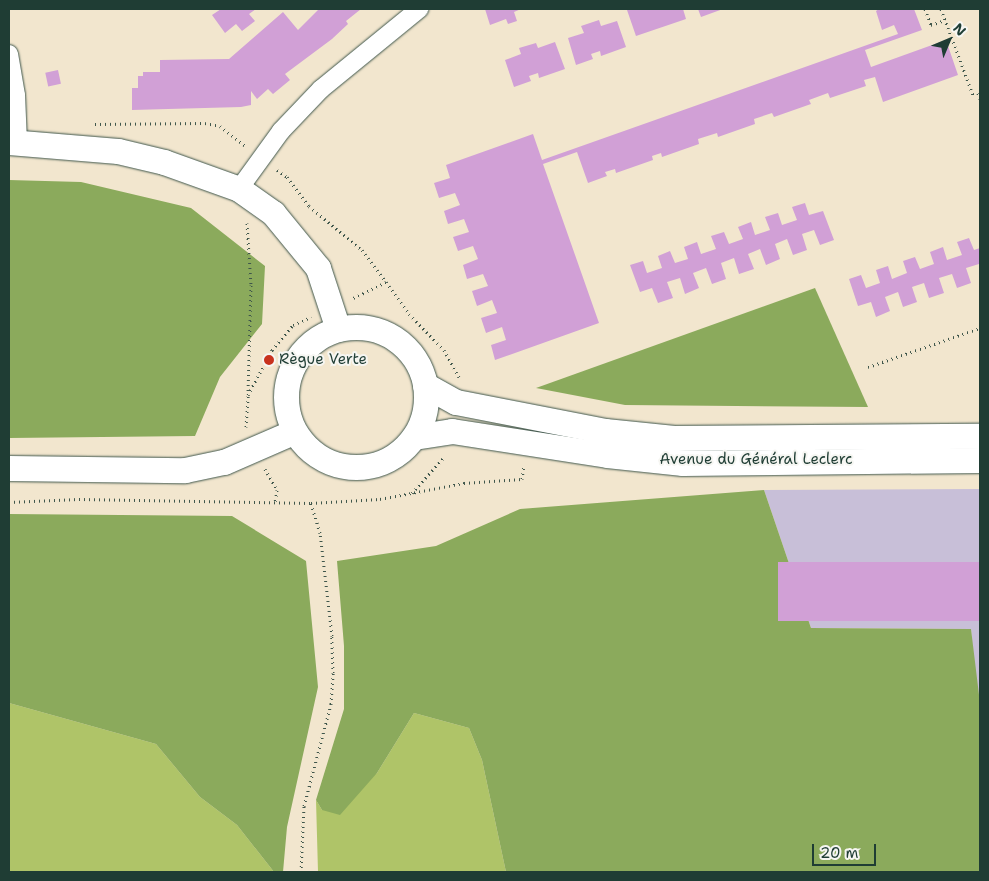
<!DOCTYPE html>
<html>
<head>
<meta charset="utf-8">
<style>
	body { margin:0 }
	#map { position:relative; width:989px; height:881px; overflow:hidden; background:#f2e6ce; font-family:"Shantell Sans",sans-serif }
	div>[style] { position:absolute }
	.industrial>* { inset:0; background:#c8bfd8 }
	.green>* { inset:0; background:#afc468 }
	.forest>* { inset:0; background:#8baa5c }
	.building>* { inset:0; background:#d1a0d6; transform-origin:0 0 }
	.path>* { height:3px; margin-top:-1.5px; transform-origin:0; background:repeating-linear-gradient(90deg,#3f564b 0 1px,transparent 0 5px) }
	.roads { filter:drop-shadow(0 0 1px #3f564b) drop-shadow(0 0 1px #3f564b) }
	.street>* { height:18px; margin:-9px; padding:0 9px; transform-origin:9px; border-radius:9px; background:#fff }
	.secondary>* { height:25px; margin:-12.5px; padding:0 12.5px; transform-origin:12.5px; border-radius:12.5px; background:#fff }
	.secondary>.ring { margin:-12.5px; padding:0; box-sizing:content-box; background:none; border:25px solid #fff; border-radius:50% }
	.dots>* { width:14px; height:14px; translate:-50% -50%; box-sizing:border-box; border:2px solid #f6f6f2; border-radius:50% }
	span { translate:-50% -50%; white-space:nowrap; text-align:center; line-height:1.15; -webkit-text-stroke:4px #f6f6f2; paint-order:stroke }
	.poi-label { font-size:15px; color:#1f3d34 }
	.left { translate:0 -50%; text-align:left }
	.street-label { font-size:15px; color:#1f3d34 }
	.frame { position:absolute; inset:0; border:10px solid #1f3d34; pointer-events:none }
	.north { position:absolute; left:924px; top:15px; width:50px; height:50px; -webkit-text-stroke:4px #f6f6f2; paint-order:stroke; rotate:45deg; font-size:14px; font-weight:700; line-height:20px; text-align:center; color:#1f3d34 }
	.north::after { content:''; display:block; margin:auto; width:18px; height:22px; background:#1f3d34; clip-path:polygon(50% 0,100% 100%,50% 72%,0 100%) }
	.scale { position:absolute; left:812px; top:844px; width:64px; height:22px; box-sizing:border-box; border:2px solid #1f3d34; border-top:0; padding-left:6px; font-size:15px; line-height:18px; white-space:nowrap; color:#1f3d34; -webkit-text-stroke:4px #f6f6f2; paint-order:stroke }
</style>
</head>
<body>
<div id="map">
	<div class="industrial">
		<i style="clip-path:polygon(980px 489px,980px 759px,971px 629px,811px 628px,764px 490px)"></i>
	</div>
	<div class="green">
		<i style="clip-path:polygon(9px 703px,156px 744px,200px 797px,237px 825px,274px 872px,9px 872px)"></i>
		<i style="clip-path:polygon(414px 713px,469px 728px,482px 760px,506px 872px,318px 872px,316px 800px,322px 810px,377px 773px)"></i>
	</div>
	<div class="forest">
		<i style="clip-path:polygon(9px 180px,81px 182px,191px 208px,265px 266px,262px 324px,220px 377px,195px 436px,9px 438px)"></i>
		<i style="clip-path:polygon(815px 288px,868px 407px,625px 405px,536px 388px)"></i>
		<i style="clip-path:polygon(764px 490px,811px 628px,971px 629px,980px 703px,980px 872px,506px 872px,482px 760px,469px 728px,414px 713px,377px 773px,340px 815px,322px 810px,316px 800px,344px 709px,344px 646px,337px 561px,436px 546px,520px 509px)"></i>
		<i style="clip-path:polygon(9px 514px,232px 516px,306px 561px,318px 687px,287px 827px,283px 872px,274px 872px,237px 825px,200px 797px,156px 744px,9px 703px)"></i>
	</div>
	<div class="building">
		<i style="clip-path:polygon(221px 9px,256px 9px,249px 14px,255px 21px,242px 31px,236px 24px,225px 33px,212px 15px)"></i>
		<i style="clip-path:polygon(319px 9px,361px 9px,346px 21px,348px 24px,332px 39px,285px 74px,290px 80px,273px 94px,268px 89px,257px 99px,251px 91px,251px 105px,241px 107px,132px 110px,132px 88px,138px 88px,138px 76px,143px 76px,143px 72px,160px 72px,160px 60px,229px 59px,283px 12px,298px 30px)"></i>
		<i style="clip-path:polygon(485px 9px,521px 9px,514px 12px,517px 21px,508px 24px,506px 19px,490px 25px)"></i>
		<i style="clip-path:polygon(631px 9px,683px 9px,686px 19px,636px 36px,627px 10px)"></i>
		<i style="clip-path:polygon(698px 9px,723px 9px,701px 17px)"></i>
		<i style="clip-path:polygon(879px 9px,914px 9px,922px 30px,865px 50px,871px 67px,946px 40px,958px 75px,883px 102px,875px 77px,864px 80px,866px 86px,830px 98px,828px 93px,809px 100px,811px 104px,774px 117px,772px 113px,754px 119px,755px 124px,718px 137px,717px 133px,698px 139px,699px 144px,662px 157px,661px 153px,652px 156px,653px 160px,616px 173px,615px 169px,605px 172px,607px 176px,588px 183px,577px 152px,543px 164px,599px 323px,495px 360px,491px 345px,506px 340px,502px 327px,486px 333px,481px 318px,497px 313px,492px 300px,477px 306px,472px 291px,488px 286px,483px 274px,467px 279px,463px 265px,478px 259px,473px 246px,458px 251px,453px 237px,469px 232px,464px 219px,448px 224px,444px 211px,460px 205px,455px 193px,439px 198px,434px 183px,450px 178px,446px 165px,533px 134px,542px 160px,898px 34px,894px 25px,882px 30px,876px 11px)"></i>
		<i style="clip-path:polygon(599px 20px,601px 26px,617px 21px,626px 47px,601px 56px,600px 51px,591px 54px,593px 59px,576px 65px,568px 38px,584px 33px,581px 26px)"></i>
		<i style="clip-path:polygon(555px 42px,565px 69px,539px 78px,538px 73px,529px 76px,531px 81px,514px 87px,505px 60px,521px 54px,519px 48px,536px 43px,538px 48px)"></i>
		<i style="left:58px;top:70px;width:14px;height:13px;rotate:78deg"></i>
		<i style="clip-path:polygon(805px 203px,809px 215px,823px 211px,834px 240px,820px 245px,814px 230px,802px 234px,807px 250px,793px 255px,787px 239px,775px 244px,780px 259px,766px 265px,760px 249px,748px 254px,754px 269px,739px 274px,734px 258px,721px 263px,726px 279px,712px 284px,706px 268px,693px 273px,699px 288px,685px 294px,680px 278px,667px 282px,673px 298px,658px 303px,652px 288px,640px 292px,630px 265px,643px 261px,647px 273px,662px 268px,658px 256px,670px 251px,675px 263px,688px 259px,684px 247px,697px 242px,701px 254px,716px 249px,711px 236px,724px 232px,729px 244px,743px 239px,738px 227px,751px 222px,755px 235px,770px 230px,765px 217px,778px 213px,782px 225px,797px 220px,792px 207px)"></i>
		<i style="clip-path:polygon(969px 238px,974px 250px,980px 248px,980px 267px,979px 264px,966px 268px,971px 283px,957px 288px,952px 274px,939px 278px,944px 293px,929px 298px,924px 283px,912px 287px,917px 302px,903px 307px,898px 292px,885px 297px,890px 311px,876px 317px,871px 302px,858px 306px,849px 279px,861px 275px,866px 288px,880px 283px,876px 270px,888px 266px,892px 279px,907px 273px,903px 261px,915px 257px,920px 269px,934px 264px,930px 252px,943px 247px,947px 260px,962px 255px,957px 242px)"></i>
		<i style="left:980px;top:562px;width:59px;height:202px;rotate:90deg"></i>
	</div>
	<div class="path">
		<i style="left:925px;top:9px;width:17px;rotate:69deg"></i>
		<i style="left:931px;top:25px;width:15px;rotate:-20deg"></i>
		<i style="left:941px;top:9px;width:92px;rotate:69.6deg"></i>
		<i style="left:978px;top:93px;width:6px;rotate:72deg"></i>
		<i style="left:95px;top:124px;width:110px;rotate:-0.5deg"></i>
		<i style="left:205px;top:123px;width:15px;rotate:11deg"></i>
		<i style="left:220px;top:126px;width:33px;rotate:38deg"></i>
		<i style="left:277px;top:170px;width:12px;rotate:35deg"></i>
		<i style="left:287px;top:177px;width:36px;rotate:53deg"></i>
		<i style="left:309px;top:206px;width:69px;rotate:39.7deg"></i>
		<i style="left:362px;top:250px;width:40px;rotate:53deg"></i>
		<i style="left:386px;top:282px;width:39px;rotate:154deg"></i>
		<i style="left:247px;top:223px;width:62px;rotate:86.3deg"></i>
		<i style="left:251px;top:285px;width:109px;rotate:91.6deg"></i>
		<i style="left:386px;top:282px;width:39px;rotate:54deg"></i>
		<i style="left:409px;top:314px;width:50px;rotate:45.8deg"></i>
		<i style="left:444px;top:350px;width:31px;rotate:61deg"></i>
		<i style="left:868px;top:367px;width:119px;rotate:-19.2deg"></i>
		<i style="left:246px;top:427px;width:32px;rotate:-86deg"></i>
		<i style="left:248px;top:395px;width:51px;rotate:-61.9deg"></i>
		<i style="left:272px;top:350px;width:33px;rotate:-50deg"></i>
		<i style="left:293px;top:325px;width:20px;rotate:-24deg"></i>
		<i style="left:265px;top:469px;width:24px;rotate:60deg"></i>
		<i style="left:277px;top:490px;width:13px;rotate:99deg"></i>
		<i style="left:412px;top:493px;width:50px;rotate:-48.3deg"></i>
		<i style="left:9px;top:502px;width:70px;rotate:-2.5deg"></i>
		<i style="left:79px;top:499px;width:232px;rotate:1deg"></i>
		<i style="left:311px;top:503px;width:69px;rotate:-3.3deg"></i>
		<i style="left:380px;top:499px;width:86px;rotate:-10.8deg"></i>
		<i style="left:464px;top:483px;width:58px;rotate:-3.9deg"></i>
		<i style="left:522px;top:479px;width:14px;rotate:-82deg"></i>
		<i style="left:301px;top:872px;width:66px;rotate:-87.4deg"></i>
		<i style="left:304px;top:806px;width:106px;rotate:-75.2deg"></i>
		<i style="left:331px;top:704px;width:31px;rotate:-86deg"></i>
		<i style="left:333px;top:673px;width:37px;rotate:-92deg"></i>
		<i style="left:332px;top:636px;width:104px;rotate:-96.6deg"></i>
		<i style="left:320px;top:533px;width:31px;rotate:-107deg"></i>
	</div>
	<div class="roads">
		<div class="street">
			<i style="left:9px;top:54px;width:42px;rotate:80.3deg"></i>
			<i style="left:16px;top:95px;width:48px;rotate:87.6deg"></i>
			<i style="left:239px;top:189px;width:72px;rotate:-54.1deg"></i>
			<i style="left:281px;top:131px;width:58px;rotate:-46.4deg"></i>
			<i style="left:321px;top:89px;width:127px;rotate:-39.2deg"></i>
		</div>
		<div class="secondary">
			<i style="left:9px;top:142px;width:109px;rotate:4.7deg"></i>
			<i style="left:118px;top:151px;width:47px;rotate:13.4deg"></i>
			<i style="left:164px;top:162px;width:80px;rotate:19.8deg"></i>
			<i style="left:239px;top:189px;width:42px;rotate:35.2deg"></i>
			<i style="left:273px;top:213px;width:71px;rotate:50.7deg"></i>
			<i style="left:318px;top:268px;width:64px;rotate:71.8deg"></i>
			<i class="ring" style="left:286px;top:327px;width:115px;height:115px"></i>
			<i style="left:425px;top:385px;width:35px;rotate:29deg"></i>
			<i style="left:456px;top:402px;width:152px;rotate:11deg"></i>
			<i style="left:605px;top:431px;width:69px;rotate:5.8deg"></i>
			<i style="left:674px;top:438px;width:306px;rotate:-0.4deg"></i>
			<i style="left:414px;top:437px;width:38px;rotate:-9deg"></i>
			<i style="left:452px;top:431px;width:157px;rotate:8.8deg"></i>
			<i style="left:607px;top:455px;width:76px;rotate:6deg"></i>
			<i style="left:683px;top:463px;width:297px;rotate:-0.6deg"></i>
			<i style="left:9px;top:468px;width:176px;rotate:0.7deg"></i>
			<i style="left:185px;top:470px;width:40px;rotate:-12deg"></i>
			<i style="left:224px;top:462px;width:75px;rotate:-23.5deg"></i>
		</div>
	</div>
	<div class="dots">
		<i style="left:269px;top:360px;background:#c8321e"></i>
	</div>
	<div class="poi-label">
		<span class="left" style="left:279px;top:360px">Règue Verte</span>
	</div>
	<div class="street-label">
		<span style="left:756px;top:460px">Avenue du Général Leclerc</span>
	</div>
	<div class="frame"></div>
	<div class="north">N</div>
	<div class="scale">20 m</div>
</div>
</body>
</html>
